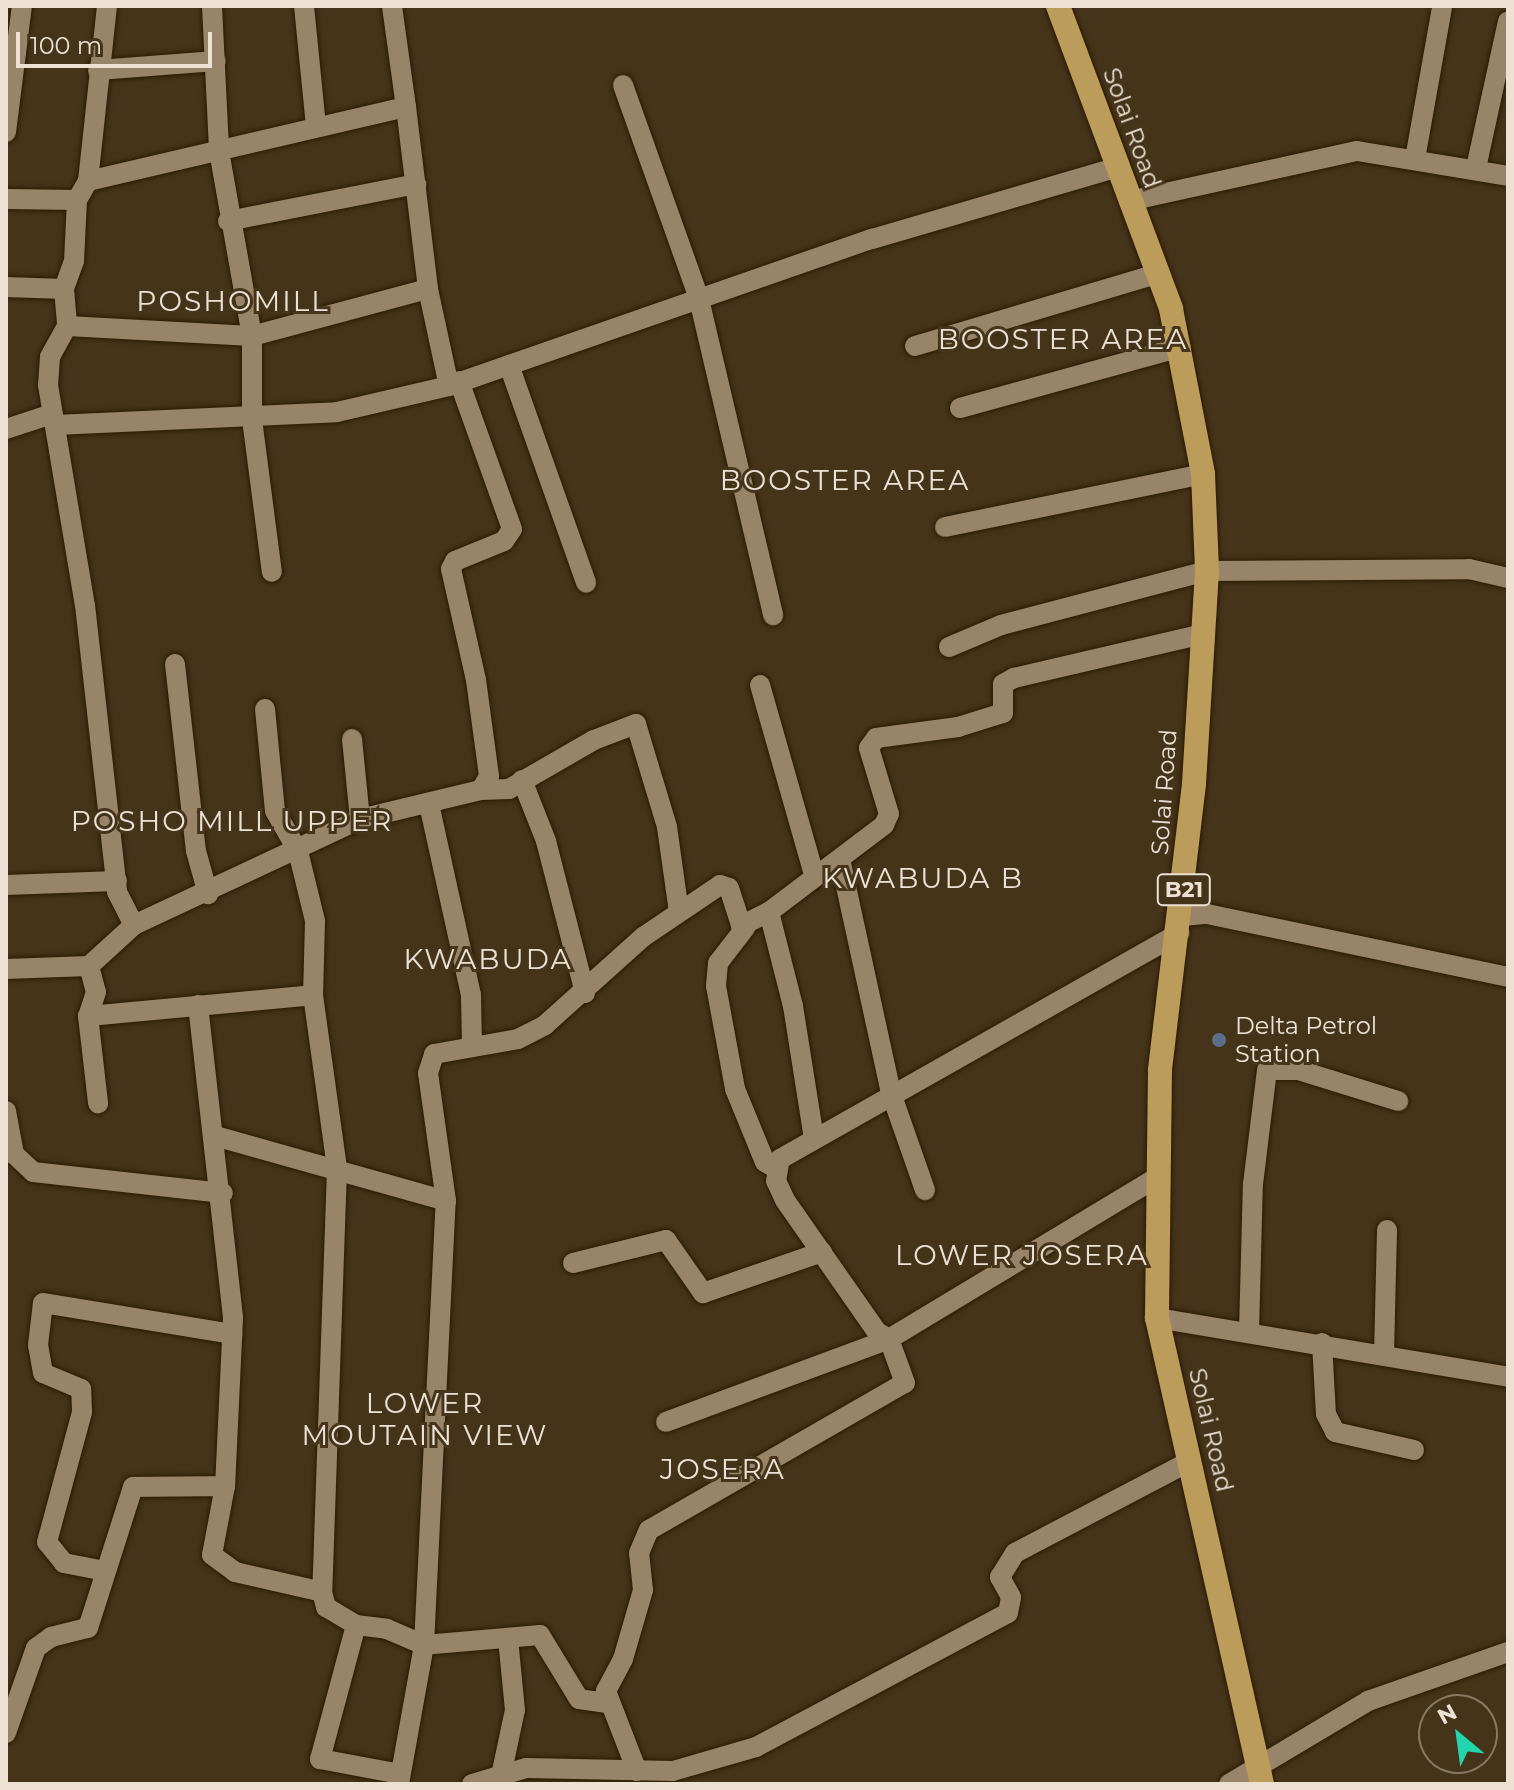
<!DOCTYPE html>
<html>
<head>
<meta charset="utf-8">
<style>
	body { margin:0 }
	#map { position:relative; width:1514px; height:1790px; overflow:hidden; background:#45341a; font-family:Montserrat,sans-serif }
	div>[style] { position:absolute }
	.roads { filter:drop-shadow(0 0 2px #2b1b02) drop-shadow(0 0 2px #2b1b02) }
	.minor>* { height:20px; margin:-10px; padding:0 10px; transform-origin:10px; border-radius:10px; background:#988569 }
	.highway>* { height:24px; margin:-12px; padding:0 12px; transform-origin:12px; border-radius:12px; background:#bc9c5b }
	.dots>* { width:22px; height:22px; translate:-50% -50%; box-sizing:border-box; border:4px solid #45341a; border-radius:50% }
	span { translate:-50% -50%; white-space:nowrap; text-align:center; line-height:1.15; -webkit-text-stroke:6px #45341a; paint-order:stroke }
	.shield-label span { padding:2px 6px; background:#45341a; border:2px solid; border-radius:6px; -webkit-text-stroke-width:0 }
	.shield-label { font-size:22px; color:#ece1d3; font-weight:700 }
	.street-label { font-size:24px; color:#ece1d3 }
	.poi-label { font-size:24px; color:#ece1d3 }
	.left { translate:0 -50%; text-align:left }
	.quarter-label { font-size:28px; color:#ece1d3; letter-spacing:2px }
	.frame { position:absolute; inset:0; border:8px solid #ece1d3; pointer-events:none }
	.north { position:absolute; left:1418px; top:1694px; width:80px; height:80px; box-sizing:border-box; background:#45341a; border:2px solid #887964; border-radius:50%; rotate:331deg; font-size:22px; font-weight:700; line-height:32px; text-align:center; color:#ece1d3 }
	.north::after { content:''; display:block; margin:auto; width:28px; height:36px; background:#22d5af; clip-path:polygon(50% 0,100% 100%,50% 72%,0 100%) }
	.scale { position:absolute; left:16px; top:32px; width:196px; height:36px; box-sizing:border-box; border:4px solid #ece1d3; border-top:0; padding-left:10px; font-size:24px; line-height:28px; white-space:nowrap; color:#ece1d3; -webkit-text-stroke:6px #45341a; paint-order:stroke }
</style>
</head>
<body>
<div id="map">
	<div class="roads">
		<div class="minor">
			<i style="left:107px;top:6px;width:176px;rotate:96.2deg"></i>
			<i style="left:88px;top:181px;width:22px;rotate:120deg"></i>
			<i style="left:77px;top:200px;width:61px;rotate:92.8deg"></i>
			<i style="left:74px;top:261px;width:30px;rotate:110deg"></i>
			<i style="left:64px;top:289px;width:37px;rotate:85deg"></i>
			<i style="left:67px;top:326px;width:35px;rotate:119deg"></i>
			<i style="left:50px;top:357px;width:28px;rotate:94deg"></i>
			<i style="left:48px;top:385px;width:223px;rotate:80.5deg"></i>
			<i style="left:85px;top:605px;width:289px;rotate:83.6deg"></i>
			<i style="left:117px;top:892px;width:37px;rotate:63deg"></i>
			<i style="left:212px;top:6px;width:145px;rotate:87.2deg"></i>
			<i style="left:219px;top:151px;width:188px;rotate:79.9deg"></i>
			<i style="left:252px;top:336px;width:83px;rotate:90deg"></i>
			<i style="left:252px;top:419px;width:154px;rotate:82.6deg"></i>
			<i style="left:304px;top:6px;width:122px;rotate:84.3deg"></i>
			<i style="left:98px;top:70px;width:118px;rotate:-4.4deg"></i>
			<i style="left:623px;top:85px;width:227px;rotate:70.4deg"></i>
			<i style="left:699px;top:299px;width:325px;rotate:76.8deg"></i>
			<i style="left:406px;top:107px;width:183px;rotate:83.1deg"></i>
			<i style="left:428px;top:289px;width:99px;rotate:77.8deg"></i>
			<i style="left:6px;top:132px;width:127px;rotate:-82.8deg"></i>
			<i style="left:1415px;top:159px;width:154px;rotate:-79.9deg"></i>
			<i style="left:1476px;top:168px;width:150px;rotate:-77.7deg"></i>
			<i style="left:88px;top:181px;width:326px;rotate:-13.1deg"></i>
			<i style="left:406px;top:107px;width:102px;rotate:-97.9deg"></i>
			<i style="left:6px;top:199px;width:71px;rotate:0.8deg"></i>
			<i style="left:1129px;top:201px;width:233px;rotate:-12.4deg"></i>
			<i style="left:1357px;top:151px;width:153px;rotate:9.4deg"></i>
			<i style="left:228px;top:221px;width:192px;rotate:-11.1deg"></i>
			<i style="left:6px;top:287px;width:58px;rotate:2deg"></i>
			<i style="left:67px;top:326px;width:185px;rotate:3.1deg"></i>
			<i style="left:252px;top:336px;width:182px;rotate:-15deg"></i>
			<i style="left:915px;top:346px;width:252px;rotate:-16.6deg"></i>
			<i style="left:509px;top:365px;width:231px;rotate:70.5deg"></i>
			<i style="left:960px;top:408px;width:229px;rotate:-15.4deg"></i>
			<i style="left:55px;top:425px;width:282px;rotate:-2.6deg"></i>
			<i style="left:337px;top:412px;width:115px;rotate:-13.1deg"></i>
			<i style="left:449px;top:386px;width:448px;rotate:-19.2deg"></i>
			<i style="left:872px;top:239px;width:256px;rotate:-16.3deg"></i>
			<i style="left:6px;top:429px;width:45px;rotate:-18deg"></i>
			<i style="left:945px;top:527px;width:263px;rotate:-11.6deg"></i>
			<i style="left:949px;top:647px;width:56px;rotate:-22.9deg"></i>
			<i style="left:1001px;top:625px;width:213px;rotate:-14.7deg"></i>
			<i style="left:1207px;top:571px;width:262px;rotate:-0.4deg"></i>
			<i style="left:1469px;top:569px;width:40px;rotate:13deg"></i>
			<i style="left:175px;top:664px;width:188px;rotate:83.6deg"></i>
			<i style="left:196px;top:851px;width:45px;rotate:74.4deg"></i>
			<i style="left:760px;top:685px;width:197px;rotate:74.1deg"></i>
			<i style="left:265px;top:709px;width:102px;rotate:84.4deg"></i>
			<i style="left:275px;top:811px;width:46px;rotate:60.1deg"></i>
			<i style="left:298px;top:851px;width:72px;rotate:76.3deg"></i>
			<i style="left:315px;top:921px;width:74px;rotate:91.5deg"></i>
			<i style="left:313px;top:995px;width:176px;rotate:82.1deg"></i>
			<i style="left:337px;top:1169px;width:423px;rotate:92deg"></i>
			<i style="left:322px;top:1592px;width:16px;rotate:75deg"></i>
			<i style="left:326px;top:1607px;width:35px;rotate:31deg"></i>
			<i style="left:356px;top:1625px;width:31px;rotate:7deg"></i>
			<i style="left:387px;top:1629px;width:40px;rotate:23.4deg"></i>
			<i style="left:424px;top:1645px;width:141px;rotate:100.2deg"></i>
			<i style="left:352px;top:739px;width:80px;rotate:84.3deg"></i>
			<i style="left:522px;top:780px;width:66px;rotate:68.5deg"></i>
			<i style="left:546px;top:841px;width:157px;rotate:75.6deg"></i>
			<i style="left:481px;top:790px;width:28px;rotate:-2deg"></i>
			<i style="left:509px;top:789px;width:98px;rotate:-30deg"></i>
			<i style="left:594px;top:740px;width:45px;rotate:-20.9deg"></i>
			<i style="left:636px;top:724px;width:108px;rotate:73.2deg"></i>
			<i style="left:667px;top:827px;width:86px;rotate:82deg"></i>
			<i style="left:429px;top:804px;width:196px;rotate:77.6deg"></i>
			<i style="left:471px;top:995px;width:51px;rotate:88.9deg"></i>
			<i style="left:840px;top:859px;width:239px;rotate:77.7deg"></i>
			<i style="left:891px;top:1093px;width:103px;rotate:70.7deg"></i>
			<i style="left:6px;top:885px;width:111px;rotate:-2.1deg"></i>
			<i style="left:769px;top:912px;width:97px;rotate:75.7deg"></i>
			<i style="left:793px;top:1006px;width:134px;rotate:81deg"></i>
			<i style="left:1182px;top:916px;width:25px;rotate:-5deg"></i>
			<i style="left:1207px;top:914px;width:308px;rotate:11.8deg"></i>
			<i style="left:745px;top:928px;width:44px;rotate:127.6deg"></i>
			<i style="left:718px;top:963px;width:23px;rotate:95deg"></i>
			<i style="left:716px;top:986px;width:105px;rotate:79.5deg"></i>
			<i style="left:735px;top:1089px;width:79px;rotate:67.7deg"></i>
			<i style="left:765px;top:1162px;width:14px;rotate:30deg"></i>
			<i style="left:89px;top:966px;width:27px;rotate:75deg"></i>
			<i style="left:96px;top:992px;width:25px;rotate:108deg"></i>
			<i style="left:88px;top:1016px;width:88px;rotate:83.4deg"></i>
			<i style="left:6px;top:969px;width:83px;rotate:-2.1deg"></i>
			<i style="left:89px;top:966px;width:61px;rotate:-42.3deg"></i>
			<i style="left:134px;top:925px;width:250px;rotate:-25.1deg"></i>
			<i style="left:360px;top:819px;width:124px;rotate:-13.5deg"></i>
			<i style="left:481px;top:790px;width:16px;rotate:-60deg"></i>
			<i style="left:489px;top:776px;width:97px;rotate:-97.7deg"></i>
			<i style="left:476px;top:680px;width:114px;rotate:-102.7deg"></i>
			<i style="left:451px;top:569px;width:9px;rotate:-63deg"></i>
			<i style="left:455px;top:561px;width:53px;rotate:-22.2deg"></i>
			<i style="left:504px;top:541px;width:14px;rotate:-56deg"></i>
			<i style="left:512px;top:529px;width:157px;rotate:-109.7deg"></i>
			<i style="left:198px;top:1005px;width:315px;rotate:83.6deg"></i>
			<i style="left:233px;top:1318px;width:168px;rotate:92.7deg"></i>
			<i style="left:225px;top:1486px;width:70px;rotate:100.7deg"></i>
			<i style="left:212px;top:1555px;width:29px;rotate:36deg"></i>
			<i style="left:235px;top:1572px;width:89px;rotate:12.9deg"></i>
			<i style="left:88px;top:1016px;width:226px;rotate:-5.3deg"></i>
			<i style="left:6px;top:1111px;width:44px;rotate:79.5deg"></i>
			<i style="left:14px;top:1154px;width:26px;rotate:43deg"></i>
			<i style="left:33px;top:1172px;width:191px;rotate:6.3deg"></i>
			<i style="left:215px;top:1136px;width:240px;rotate:15.7deg"></i>
			<i style="left:573px;top:1263px;width:96px;rotate:-13.9deg"></i>
			<i style="left:666px;top:1240px;width:65px;rotate:55.1deg"></i>
			<i style="left:703px;top:1293px;width:126px;rotate:-19deg"></i>
			<i style="left:1157px;top:1318px;width:356px;rotate:9.5deg"></i>
			<i style="left:1249px;top:1332px;width:148px;rotate:-88.5deg"></i>
			<i style="left:1253px;top:1184px;width:115px;rotate:-83deg"></i>
			<i style="left:1267px;top:1070px;width:31px"></i>
			<i style="left:1298px;top:1070px;width:105px;rotate:17.2deg"></i>
			<i style="left:1322px;top:1343px;width:71px;rotate:86.8deg"></i>
			<i style="left:1326px;top:1414px;width:20px;rotate:63deg"></i>
			<i style="left:1335px;top:1432px;width:81px;rotate:12.8deg"></i>
			<i style="left:1384px;top:1354px;width:124px;rotate:-88.6deg"></i>
			<i style="left:666px;top:1422px;width:238px;rotate:-20.4deg"></i>
			<i style="left:889px;top:1339px;width:310px;rotate:-31.1deg"></i>
			<i style="left:105px;top:1571px;width:42px;rotate:-169deg"></i>
			<i style="left:64px;top:1563px;width:27px;rotate:-129deg"></i>
			<i style="left:47px;top:1542px;width:135px;rotate:-74.9deg"></i>
			<i style="left:82px;top:1412px;width:23px;rotate:-92deg"></i>
			<i style="left:81px;top:1389px;width:41px;rotate:-157.2deg"></i>
			<i style="left:43px;top:1373px;width:28px;rotate:-100deg"></i>
			<i style="left:38px;top:1345px;width:42px;rotate:-83.2deg"></i>
			<i style="left:43px;top:1303px;width:192px;rotate:9.3deg"></i>
			<i style="left:356px;top:1625px;width:139px;rotate:105deg"></i>
			<i style="left:320px;top:1759px;width:81px;rotate:10.6deg"></i>
			<i style="left:607px;top:1703px;width:28px;rotate:-172deg"></i>
			<i style="left:579px;top:1699px;width:75px;rotate:-121.4deg"></i>
			<i style="left:540px;top:1635px;width:116px;rotate:175.1deg"></i>
			<i style="left:424px;top:1645px;width:445px;rotate:-87.2deg"></i>
			<i style="left:446px;top:1201px;width:129px;rotate:-98deg"></i>
			<i style="left:428px;top:1073px;width:20px;rotate:-72deg"></i>
			<i style="left:434px;top:1054px;width:85px;rotate:-10.1deg"></i>
			<i style="left:518px;top:1039px;width:30px;rotate:-27deg"></i>
			<i style="left:545px;top:1025px;width:132px;rotate:-41.9deg"></i>
			<i style="left:643px;top:937px;width:93px;rotate:-34deg"></i>
			<i style="left:720px;top:885px;width:9px;rotate:18deg"></i>
			<i style="left:729px;top:888px;width:40px;rotate:72deg"></i>
			<i style="left:741px;top:926px;width:31px;rotate:-27deg"></i>
			<i style="left:769px;top:912px;width:144px;rotate:-37.1deg"></i>
			<i style="left:884px;top:825px;width:12px;rotate:-66deg"></i>
			<i style="left:889px;top:814px;width:69px;rotate:-106.9deg"></i>
			<i style="left:869px;top:748px;width:12px;rotate:-55deg"></i>
			<i style="left:876px;top:738px;width:83px;rotate:-7.6deg"></i>
			<i style="left:958px;top:727px;width:47px;rotate:-17.3deg"></i>
			<i style="left:1003px;top:713px;width:29px;rotate:-90deg"></i>
			<i style="left:1003px;top:684px;width:13px;rotate:-29deg"></i>
			<i style="left:1014px;top:678px;width:194px;rotate:-13.1deg"></i>
			<i style="left:6px;top:1733px;width:90px;rotate:-70.6deg"></i>
			<i style="left:36px;top:1648px;width:19px;rotate:-36deg"></i>
			<i style="left:51px;top:1637px;width:38px;rotate:-14deg"></i>
			<i style="left:88px;top:1628px;width:148px;rotate:-72.3deg"></i>
			<i style="left:133px;top:1487px;width:92px;rotate:-0.6deg"></i>
			<i style="left:502px;top:1771px;width:62px;rotate:-78deg"></i>
			<i style="left:515px;top:1710px;width:72px;rotate:-95.6deg"></i>
			<i style="left:637px;top:1771px;width:86px;rotate:-111.2deg"></i>
			<i style="left:606px;top:1691px;width:36px;rotate:-62deg"></i>
			<i style="left:623px;top:1659px;width:72px;rotate:-73.8deg"></i>
			<i style="left:643px;top:1590px;width:37px;rotate:-96deg"></i>
			<i style="left:639px;top:1553px;width:25px;rotate:-67deg"></i>
			<i style="left:649px;top:1530px;width:295px;rotate:-29.9deg"></i>
			<i style="left:905px;top:1383px;width:47px;rotate:-110deg"></i>
			<i style="left:889px;top:1339px;width:14px;rotate:-150deg"></i>
			<i style="left:877px;top:1332px;width:161px;rotate:-124.9deg"></i>
			<i style="left:785px;top:1200px;width:21px;rotate:-115deg"></i>
			<i style="left:776px;top:1181px;width:22px;rotate:-80deg"></i>
			<i style="left:780px;top:1159px;width:459px;rotate:-29.5deg"></i>
			<i style="left:472px;top:1784px;width:56px;rotate:-16.5deg"></i>
			<i style="left:526px;top:1768px;width:147px;rotate:1.2deg"></i>
			<i style="left:673px;top:1771px;width:86px;rotate:-16.1deg"></i>
			<i style="left:756px;top:1747px;width:285px;rotate:-28deg"></i>
			<i style="left:1008px;top:1613px;width:16px;rotate:-79deg"></i>
			<i style="left:1011px;top:1597px;width:23px;rotate:-119deg"></i>
			<i style="left:1000px;top:1577px;width:28px;rotate:-58deg"></i>
			<i style="left:1015px;top:1553px;width:198px;rotate:-27.7deg"></i>
			<i style="left:1229px;top:1784px;width:162px;rotate:-30.8deg"></i>
			<i style="left:1368px;top:1701px;width:148px;rotate:-19.3deg"></i>
		</div>
		<div class="highway">
			<i style="left:1058px;top:6px;width:323px;rotate:69.5deg"></i>
			<i style="left:1171px;top:309px;width:168px;rotate:79deg"></i>
			<i style="left:1203px;top:474px;width:97px;rotate:87.6deg"></i>
			<i style="left:1207px;top:571px;width:213px;rotate:93.5deg"></i>
			<i style="left:1194px;top:784px;width:289px;rotate:96.8deg"></i>
			<i style="left:1160px;top:1071px;width:247px;rotate:90.7deg"></i>
			<i style="left:1157px;top:1318px;width:478px;rotate:77.3deg"></i>
		</div>
	</div>
	<div class="dots">
		<i style="left:1219px;top:1040px;background:#5c6f8a"></i>
	</div>
	<div class="shield-label">
		<span style="left:1184px;top:890px">B21</span>
	</div>
	<div class="street-label">
		<span style="left:1132px;top:128px;rotate:70deg">Solai Road</span>
		<span style="left:1164px;top:792px;rotate:-86deg">Solai Road</span>
		<span style="left:1211px;top:1430px;rotate:77deg">Solai Road</span>
	</div>
	<div class="poi-label">
		<span class="left" style="left:1235px;top:1040px">Delta Petrol<br>Station</span>
	</div>
	<div class="quarter-label">
		<span style="left:233px;top:301px">POSHOMILL</span>
		<span style="left:1063px;top:339px">BOOSTER AREA</span>
		<span style="left:845px;top:480px">BOOSTER AREA</span>
		<span style="left:232px;top:821px">POSHO MILL UPPER</span>
		<span style="left:923px;top:878px">KWABUDA B</span>
		<span style="left:488px;top:959px">KWABUDA</span>
		<span style="left:1022px;top:1255px">LOWER JOSERA</span>
		<span style="left:425px;top:1419px">LOWER<br>MOUTAIN VIEW</span>
		<span style="left:723px;top:1469px">JOSERA</span>
	</div>
	<div class="frame"></div>
	<div class="north">N</div>
	<div class="scale">100 m</div>
</div>
</body>
</html>
